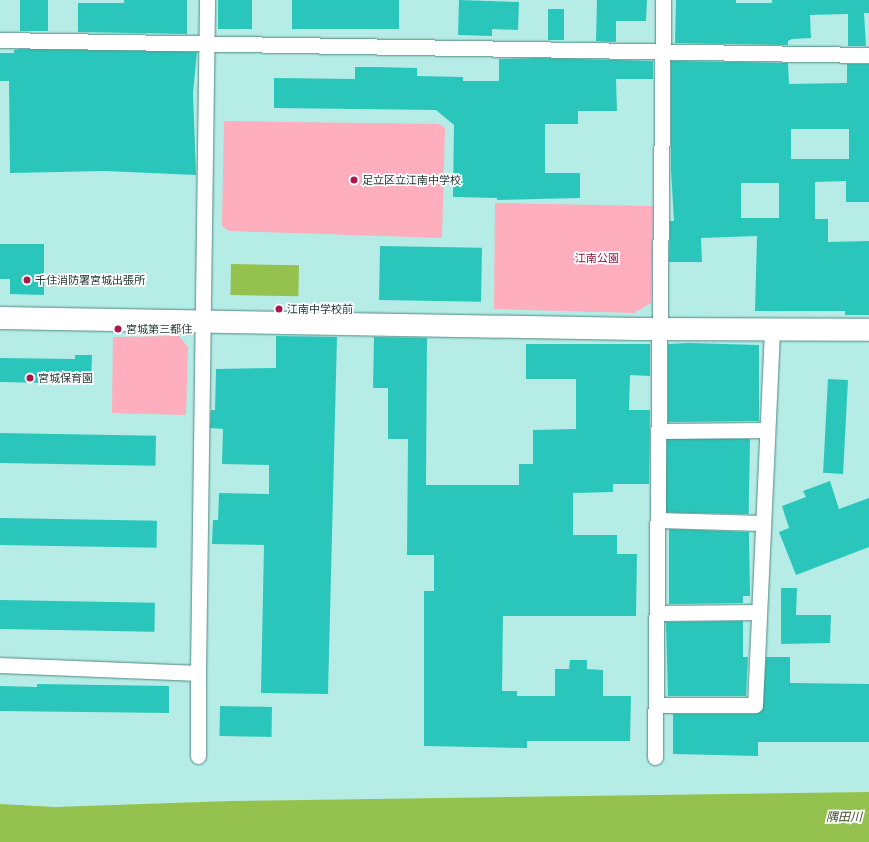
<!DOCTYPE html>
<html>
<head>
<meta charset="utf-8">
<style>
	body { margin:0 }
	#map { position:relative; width:869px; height:842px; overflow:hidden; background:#b5ede6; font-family:"Golos Text","Noto Sans JP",sans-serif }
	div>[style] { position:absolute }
	.green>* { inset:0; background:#feaebd }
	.water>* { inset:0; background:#95c24e; transform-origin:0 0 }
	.building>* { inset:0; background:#2bc6bb; transform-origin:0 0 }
	.roads { filter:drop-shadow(0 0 1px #548883) drop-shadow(0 0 1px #548883) }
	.street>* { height:15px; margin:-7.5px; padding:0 7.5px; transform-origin:7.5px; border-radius:7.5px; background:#fff }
	.secondary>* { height:22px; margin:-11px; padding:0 11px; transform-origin:11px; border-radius:11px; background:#fff }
	.dots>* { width:11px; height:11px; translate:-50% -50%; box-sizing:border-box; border:2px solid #fff; border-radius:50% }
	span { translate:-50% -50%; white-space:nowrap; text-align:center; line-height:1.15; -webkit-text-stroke:3.5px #fff; paint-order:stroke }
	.poi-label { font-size:11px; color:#243a38 }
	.left { translate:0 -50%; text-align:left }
	.park-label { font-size:11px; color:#891a3e }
	.water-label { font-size:12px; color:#3b4e20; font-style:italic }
</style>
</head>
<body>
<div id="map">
	<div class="green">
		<i style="clip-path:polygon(224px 121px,439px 124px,445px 128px,442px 238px,229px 231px,222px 226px)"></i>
		<i style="clip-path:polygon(495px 203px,653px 206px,651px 303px,634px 313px,494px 309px)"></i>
		<i style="clip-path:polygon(179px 336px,188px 347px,186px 415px,112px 413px,113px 337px)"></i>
	</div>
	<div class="water">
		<i style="left:231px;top:264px;width:68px;height:31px;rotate:1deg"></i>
		<i style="clip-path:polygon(869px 792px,869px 842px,0 842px,0 804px,55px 807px,231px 801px)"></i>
	</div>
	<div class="building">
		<i style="left:20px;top:0;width:28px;height:31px"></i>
		<i style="clip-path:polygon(124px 0,187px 0,187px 34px,78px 32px,78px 3px,124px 3px)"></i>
		<i style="left:218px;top:0;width:34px;height:29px"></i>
		<i style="left:292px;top:0;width:107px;height:29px"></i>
		<i style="clip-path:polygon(459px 0,519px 2px,518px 30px,492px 29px,492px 36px,458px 35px)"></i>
		<i style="clip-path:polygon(597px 0,647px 0,646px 21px,616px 21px,616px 42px,596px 41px)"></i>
		<i style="clip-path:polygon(676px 0,736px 0,736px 3px,772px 3px,772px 0,869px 0,869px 13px,864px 13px,866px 46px,848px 46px,848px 14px,810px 15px,811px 38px,792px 39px,788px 41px,788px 45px,675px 43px)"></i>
		<i style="left:548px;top:9px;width:16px;height:31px"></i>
		<i style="clip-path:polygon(20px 49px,197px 52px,193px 93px,196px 175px,105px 171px,10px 173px,9px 81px,0 81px,0 53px,14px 53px,14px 50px)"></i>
		<i style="clip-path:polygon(539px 58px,653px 61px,653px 79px,616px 79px,617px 111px,578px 111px,578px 124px,545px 124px,545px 173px,580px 173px,580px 198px,497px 200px,497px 198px,453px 197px,454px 125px,436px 110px,274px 108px,274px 78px,355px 79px,355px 67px,376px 67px,417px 68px,417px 76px,463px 77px,463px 81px,499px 81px,499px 59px)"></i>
		<i style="clip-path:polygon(evenodd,671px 61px,788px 63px,789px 84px,847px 83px,847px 64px,869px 64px,869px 202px,846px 202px,846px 181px,815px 182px,815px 219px,828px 219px,828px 242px,869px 241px,869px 315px,845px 315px,845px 311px,755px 311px,757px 236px,701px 238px,702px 262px,669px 262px,670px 221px,674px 221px,671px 170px,671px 61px,791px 129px,849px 129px,849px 159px,791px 159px,791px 129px,671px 61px,741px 183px,779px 183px,779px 218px,741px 218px,741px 183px)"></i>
		<i style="clip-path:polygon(0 244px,44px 244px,44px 295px,10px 294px,10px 279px,0 279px)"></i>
		<i style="left:380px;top:246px;width:102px;height:54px;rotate:1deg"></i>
		<i style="clip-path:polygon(276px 336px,337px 337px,328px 694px,261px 693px,264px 545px,212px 544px,213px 520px,218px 520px,219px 493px,269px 494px,269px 465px,222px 464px,223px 429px,210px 428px,211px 410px,215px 410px,216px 369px,276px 368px)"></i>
		<i style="clip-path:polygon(374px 337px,427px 338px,426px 485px,519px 485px,519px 464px,533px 464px,533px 430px,576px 429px,576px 379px,526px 379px,526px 344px,650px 344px,650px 376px,630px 375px,629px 410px,650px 410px,649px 484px,613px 484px,613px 492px,573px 493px,573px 535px,617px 535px,617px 554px,637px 554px,636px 616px,503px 616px,502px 691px,517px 691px,517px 696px,555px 696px,555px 669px,569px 669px,570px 660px,587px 660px,587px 669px,603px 670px,603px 696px,631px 696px,630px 741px,527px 741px,527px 748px,424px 746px,424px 591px,434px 591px,434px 555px,407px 555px,408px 439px,388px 439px,388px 388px,373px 388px)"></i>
		<i style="clip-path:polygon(689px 343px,759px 345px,759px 421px,668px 422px,668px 344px)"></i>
		<i style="clip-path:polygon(75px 355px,92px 355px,91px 384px,0 382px,0 358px,75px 359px)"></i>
		<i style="left:828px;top:379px;width:20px;height:94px;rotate:3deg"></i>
		<i style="left:0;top:433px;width:156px;height:30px;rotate:1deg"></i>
		<i style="left:750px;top:439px;width:75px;height:83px;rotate:91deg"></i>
		<i style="clip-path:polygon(830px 481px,839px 509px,869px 498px,869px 547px,796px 575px,779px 532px,789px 528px,782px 506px,806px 497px,803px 491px)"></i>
		<i style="left:0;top:518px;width:157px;height:27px;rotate:1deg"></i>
		<i style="clip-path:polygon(669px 529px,749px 532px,750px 596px,743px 596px,743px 603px,669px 604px)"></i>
		<i style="clip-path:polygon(781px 588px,797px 588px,796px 615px,831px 615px,830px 643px,781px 644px)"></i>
		<i style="left:0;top:600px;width:155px;height:29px;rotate:1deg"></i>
		<i style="clip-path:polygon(743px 621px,743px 657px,748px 657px,746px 696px,668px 696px,666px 622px)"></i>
		<i style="clip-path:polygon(766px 657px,790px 657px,790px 683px,869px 684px,869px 742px,758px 742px,758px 756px,673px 754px,673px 714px,755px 714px,762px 710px)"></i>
		<i style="clip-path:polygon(37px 684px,169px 686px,169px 713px,0 711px,0 686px,37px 687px)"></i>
		<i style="left:220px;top:706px;width:52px;height:30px;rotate:1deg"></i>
	</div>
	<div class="roads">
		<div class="street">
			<i style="left:0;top:40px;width:869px;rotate:0.99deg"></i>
			<i style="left:659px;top:431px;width:108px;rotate:-0.5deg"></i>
			<i style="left:658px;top:520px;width:105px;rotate:1.6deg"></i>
			<i style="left:657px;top:613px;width:102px;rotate:-0.6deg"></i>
			<i style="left:0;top:665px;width:198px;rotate:2.3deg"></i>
			<i style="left:198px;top:673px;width:673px;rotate:-89.23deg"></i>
			<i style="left:656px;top:705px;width:99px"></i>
			<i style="left:755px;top:705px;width:377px;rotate:-87.4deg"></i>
			<i style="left:198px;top:756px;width:83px;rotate:-90deg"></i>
			<i style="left:655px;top:757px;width:757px;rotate:-89.39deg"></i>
		</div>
		<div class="secondary">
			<i style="left:0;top:318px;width:638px;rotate:0.99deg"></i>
			<i style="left:638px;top:329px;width:231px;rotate:0.2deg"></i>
		</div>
	</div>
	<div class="dots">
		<i style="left:354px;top:180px;background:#aa174c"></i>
		<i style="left:27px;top:280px;background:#aa174c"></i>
		<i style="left:279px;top:309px;background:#aa174c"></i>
		<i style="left:118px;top:329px;background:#aa174c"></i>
		<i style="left:30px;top:378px;background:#aa174c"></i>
	</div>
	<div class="poi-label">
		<span class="left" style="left:362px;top:180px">足立区立江南中学校</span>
		<span class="left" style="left:35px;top:280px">千住消防署宮城出張所</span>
		<span class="left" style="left:287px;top:309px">江南中学校前</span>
		<span class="left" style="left:126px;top:329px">宮城第三都住</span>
		<span class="left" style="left:38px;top:378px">宮城保育園</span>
	</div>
	<div class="park-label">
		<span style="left:597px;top:258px">江南公園</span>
	</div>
	<div class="water-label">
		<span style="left:844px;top:817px">隅田川</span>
	</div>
</div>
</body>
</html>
